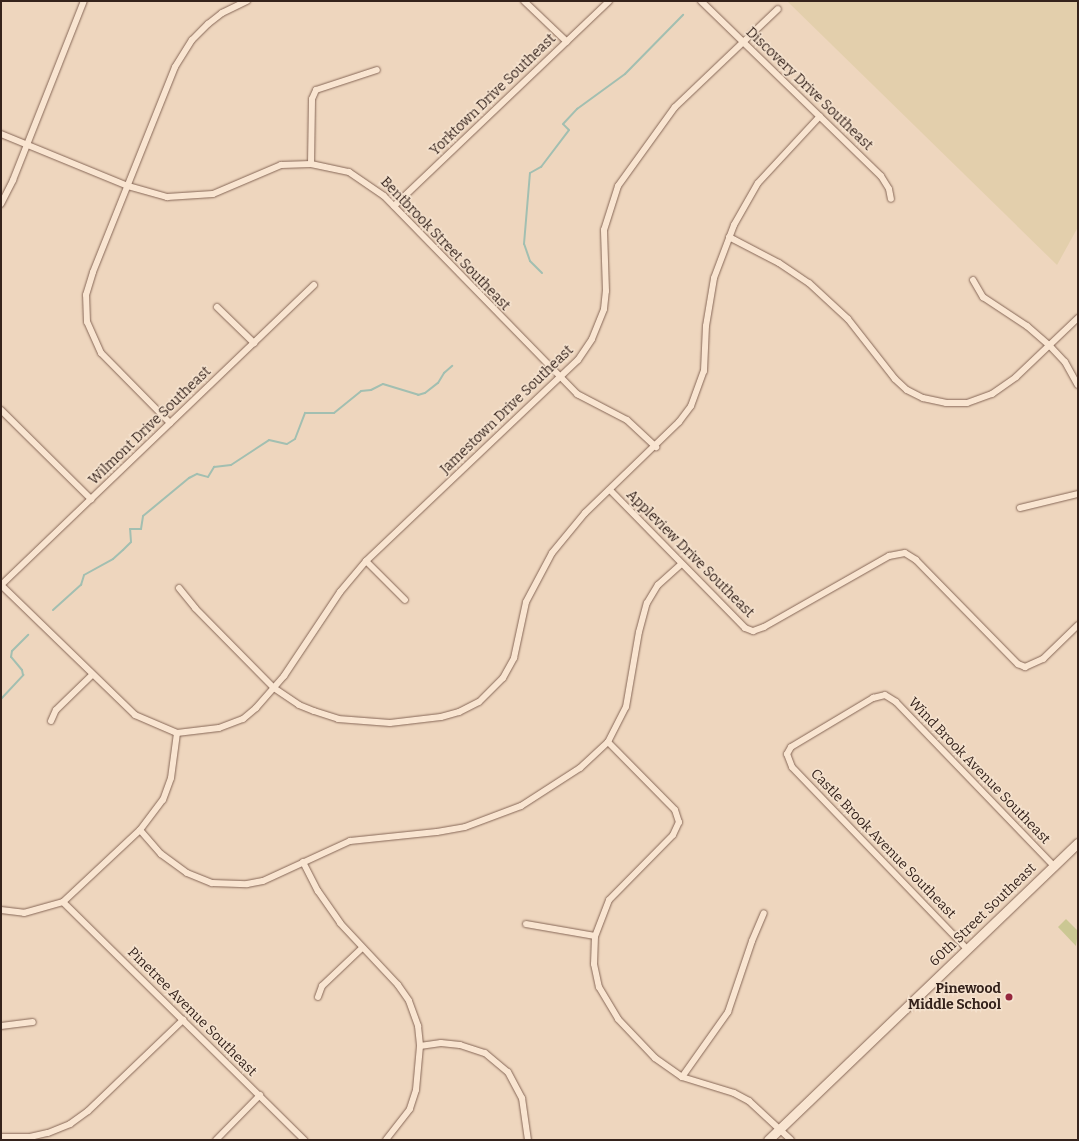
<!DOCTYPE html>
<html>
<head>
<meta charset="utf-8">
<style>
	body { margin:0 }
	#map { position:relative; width:1079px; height:1141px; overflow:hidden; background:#eed6be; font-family:Bitter,serif }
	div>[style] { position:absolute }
	.farmland>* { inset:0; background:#e3cfac }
	.green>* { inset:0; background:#cbc793 }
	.stream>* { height:2px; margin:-1px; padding:0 1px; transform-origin:1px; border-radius:1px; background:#a2bfb1 }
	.roads { filter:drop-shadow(0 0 1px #866757) drop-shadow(0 0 1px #866757) }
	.minor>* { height:6px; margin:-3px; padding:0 3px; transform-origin:3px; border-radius:3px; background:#f9e5d1 }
	.secondary>* { height:9px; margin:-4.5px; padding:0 4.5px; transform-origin:4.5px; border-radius:4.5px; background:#f9e5d1 }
	.dots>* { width:11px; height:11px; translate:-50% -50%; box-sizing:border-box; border:2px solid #f5e2ce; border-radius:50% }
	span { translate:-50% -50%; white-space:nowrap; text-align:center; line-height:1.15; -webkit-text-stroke:3px #f5e2ce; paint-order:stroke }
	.street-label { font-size:14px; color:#35231c }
	.poi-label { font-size:14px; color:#35231c; font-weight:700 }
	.right { translate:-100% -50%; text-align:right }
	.frame { position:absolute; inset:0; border:2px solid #35231c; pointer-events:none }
</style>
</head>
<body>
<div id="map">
	<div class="farmland">
		<i style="clip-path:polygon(787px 1px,1078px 1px,1078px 227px,1057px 265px)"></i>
	</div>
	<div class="green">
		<i style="clip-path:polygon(1066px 919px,1078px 931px,1076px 946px,1058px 927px)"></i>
	</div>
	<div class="stream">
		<i style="left:542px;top:273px;width:17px;rotate:-135deg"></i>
		<i style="left:530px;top:261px;width:18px;rotate:-109deg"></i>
		<i style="left:524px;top:244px;width:71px;rotate:-85.2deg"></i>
		<i style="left:530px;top:173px;width:13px;rotate:-29deg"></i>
		<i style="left:541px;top:167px;width:46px;rotate:-52.9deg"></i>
		<i style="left:569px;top:130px;width:8px;rotate:-135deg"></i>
		<i style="left:563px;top:124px;width:21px;rotate:-47deg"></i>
		<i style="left:577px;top:109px;width:59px;rotate:-36.1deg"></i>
		<i style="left:625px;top:74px;width:83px;rotate:-45.5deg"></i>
		<i style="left:53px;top:610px;width:38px;rotate:-42deg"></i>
		<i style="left:81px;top:585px;width:10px;rotate:-73deg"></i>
		<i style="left:84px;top:575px;width:33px;rotate:-29deg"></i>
		<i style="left:113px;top:559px;width:13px;rotate:-42deg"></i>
		<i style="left:123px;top:550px;width:11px;rotate:-45deg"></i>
		<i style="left:131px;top:542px;width:13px;rotate:-94deg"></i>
		<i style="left:130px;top:529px;width:11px"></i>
		<i style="left:141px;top:529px;width:13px;rotate:-81deg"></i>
		<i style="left:143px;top:516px;width:60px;rotate:-39.6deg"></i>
		<i style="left:189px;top:478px;width:9px;rotate:-27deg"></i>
		<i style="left:197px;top:474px;width:11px;rotate:15deg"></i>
		<i style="left:208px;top:477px;width:12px;rotate:-59deg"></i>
		<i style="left:214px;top:467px;width:17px;rotate:-7deg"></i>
		<i style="left:231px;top:465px;width:45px;rotate:-33.3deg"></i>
		<i style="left:269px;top:440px;width:18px;rotate:13deg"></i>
		<i style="left:287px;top:444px;width:9px;rotate:-32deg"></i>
		<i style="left:295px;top:439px;width:28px;rotate:-69deg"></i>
		<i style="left:305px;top:413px;width:29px"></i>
		<i style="left:334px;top:413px;width:35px;rotate:-39deg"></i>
		<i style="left:361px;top:391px;width:10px;rotate:-6deg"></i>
		<i style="left:371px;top:390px;width:13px;rotate:-27deg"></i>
		<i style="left:383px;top:384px;width:37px;rotate:17deg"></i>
		<i style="left:418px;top:395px;width:7px;rotate:-16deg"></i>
		<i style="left:425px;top:393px;width:16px;rotate:-38deg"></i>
		<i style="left:438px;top:383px;width:12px;rotate:-59deg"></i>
		<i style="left:444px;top:373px;width:11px;rotate:-41deg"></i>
		<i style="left:1px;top:699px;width:33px;rotate:-47deg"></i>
		<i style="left:23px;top:675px;width:5px;rotate:-101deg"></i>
		<i style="left:22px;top:670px;width:17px;rotate:-130deg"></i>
		<i style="left:11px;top:657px;width:6px;rotate:-81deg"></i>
		<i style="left:12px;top:651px;width:23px;rotate:-45deg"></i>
	</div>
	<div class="roads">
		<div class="minor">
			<i style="left:524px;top:1px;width:59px;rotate:43.6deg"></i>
			<i style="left:701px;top:1px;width:251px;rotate:44.2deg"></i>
			<i style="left:881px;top:176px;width:15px;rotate:58deg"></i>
			<i style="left:889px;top:189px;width:10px;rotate:79deg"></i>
			<i style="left:1px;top:134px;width:137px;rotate:22.3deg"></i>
			<i style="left:128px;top:186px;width:41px;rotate:15.8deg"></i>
			<i style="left:167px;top:197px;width:46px;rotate:-3.7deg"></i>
			<i style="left:213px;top:194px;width:74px;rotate:-23.1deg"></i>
			<i style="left:281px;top:165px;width:30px;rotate:-2deg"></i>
			<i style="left:311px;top:164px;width:39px;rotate:12deg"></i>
			<i style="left:349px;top:172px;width:42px;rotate:34.4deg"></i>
			<i style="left:384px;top:196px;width:277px;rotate:45.7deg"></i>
			<i style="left:577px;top:394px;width:56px;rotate:27.5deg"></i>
			<i style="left:627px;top:420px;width:40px;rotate:43deg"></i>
			<i style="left:311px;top:164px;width:65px;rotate:-89.1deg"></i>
			<i style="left:312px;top:99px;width:10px;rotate:-66deg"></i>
			<i style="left:316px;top:90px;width:64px;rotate:-18.2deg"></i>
			<i style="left:1px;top:204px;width:27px;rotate:-63deg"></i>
			<i style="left:13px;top:180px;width:193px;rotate:-68.4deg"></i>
			<i style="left:394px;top:206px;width:297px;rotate:-43.6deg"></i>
			<i style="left:729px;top:237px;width:56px;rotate:27.5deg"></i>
			<i style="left:779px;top:263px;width:36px;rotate:34deg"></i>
			<i style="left:809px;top:283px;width:53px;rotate:42.7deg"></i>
			<i style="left:848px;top:319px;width:76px;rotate:51.9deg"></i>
			<i style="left:895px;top:379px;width:16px;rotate:43deg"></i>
			<i style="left:907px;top:390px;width:18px;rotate:27deg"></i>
			<i style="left:923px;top:398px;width:24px;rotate:12deg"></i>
			<i style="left:946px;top:403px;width:21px"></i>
			<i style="left:967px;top:403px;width:27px;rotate:-20deg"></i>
			<i style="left:992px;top:394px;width:29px;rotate:-35deg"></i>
			<i style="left:1016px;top:377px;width:86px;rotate:-43.6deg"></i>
			<i style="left:973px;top:280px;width:20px;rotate:60deg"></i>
			<i style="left:983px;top:297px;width:53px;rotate:33.4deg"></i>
			<i style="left:1027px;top:326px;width:29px;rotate:41deg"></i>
			<i style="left:1049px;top:345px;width:23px;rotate:47deg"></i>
			<i style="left:1065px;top:362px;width:26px;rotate:61deg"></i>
			<i style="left:314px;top:285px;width:434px;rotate:136.2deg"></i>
			<i style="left:1px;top:585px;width:187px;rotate:44.1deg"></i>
			<i style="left:135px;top:715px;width:46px;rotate:23.2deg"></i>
			<i style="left:177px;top:733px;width:42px;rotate:-6.8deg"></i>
			<i style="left:219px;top:728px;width:26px;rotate:-21deg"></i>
			<i style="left:243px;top:719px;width:17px;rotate:-40deg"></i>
			<i style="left:256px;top:708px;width:43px;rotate:-48.8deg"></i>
			<i style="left:284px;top:676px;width:101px;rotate:-56.3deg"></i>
			<i style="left:340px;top:592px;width:40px;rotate:-50deg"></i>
			<i style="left:366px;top:561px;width:292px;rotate:-43.5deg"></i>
			<i style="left:578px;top:360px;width:25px;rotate:-56deg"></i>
			<i style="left:592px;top:339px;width:32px;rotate:-68deg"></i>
			<i style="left:604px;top:309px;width:18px;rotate:-84deg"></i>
			<i style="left:606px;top:291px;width:61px;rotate:-91.9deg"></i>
			<i style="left:604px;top:230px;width:46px;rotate:-72.3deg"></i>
			<i style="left:618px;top:186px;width:97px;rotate:-54.2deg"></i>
			<i style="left:675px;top:107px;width:142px;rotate:-43.6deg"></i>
			<i style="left:217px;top:307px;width:52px;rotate:44.2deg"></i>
			<i style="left:1px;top:410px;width:127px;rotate:44.7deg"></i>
			<i style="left:170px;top:423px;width:98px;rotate:-134.6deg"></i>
			<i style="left:101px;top:353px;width:34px;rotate:-114deg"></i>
			<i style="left:87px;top:322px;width:27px;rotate:-92deg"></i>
			<i style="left:86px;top:295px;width:24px;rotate:-73deg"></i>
			<i style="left:93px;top:272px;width:221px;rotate:-68.2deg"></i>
			<i style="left:175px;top:67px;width:32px;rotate:-58deg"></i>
			<i style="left:192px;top:40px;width:23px;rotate:-45deg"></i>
			<i style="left:208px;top:24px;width:18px;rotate:-38deg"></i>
			<i style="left:222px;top:13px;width:28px;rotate:-26deg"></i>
			<i style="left:610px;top:490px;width:193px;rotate:45.6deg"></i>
			<i style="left:745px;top:628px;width:9px;rotate:21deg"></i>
			<i style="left:753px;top:631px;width:12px;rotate:-20deg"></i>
			<i style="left:764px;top:627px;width:144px;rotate:-29.6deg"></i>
			<i style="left:889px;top:556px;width:16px;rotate:-11deg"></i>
			<i style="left:905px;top:553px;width:13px;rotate:32deg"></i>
			<i style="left:916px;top:560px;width:146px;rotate:45.6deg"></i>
			<i style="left:1018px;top:664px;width:8px;rotate:23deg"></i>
			<i style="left:1025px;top:667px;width:20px;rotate:-24deg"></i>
			<i style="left:1043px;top:659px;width:49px;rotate:-44.2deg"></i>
			<i style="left:1020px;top:508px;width:60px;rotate:-13.6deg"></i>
			<i style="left:366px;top:561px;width:55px;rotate:45deg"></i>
			<i style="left:179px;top:588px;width:26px;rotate:51deg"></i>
			<i style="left:195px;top:608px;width:112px;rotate:45.4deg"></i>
			<i style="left:274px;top:688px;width:30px;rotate:34deg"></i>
			<i style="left:299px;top:705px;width:16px;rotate:22deg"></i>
			<i style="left:314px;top:711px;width:25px;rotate:18deg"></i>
			<i style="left:338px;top:719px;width:52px;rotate:4.4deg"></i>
			<i style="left:390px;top:723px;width:51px;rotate:-6.7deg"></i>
			<i style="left:441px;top:717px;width:19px;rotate:-16deg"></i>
			<i style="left:459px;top:712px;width:22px;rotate:-27deg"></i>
			<i style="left:479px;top:702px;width:34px;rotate:-45deg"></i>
			<i style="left:503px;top:678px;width:23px;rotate:-61deg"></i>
			<i style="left:514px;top:658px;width:57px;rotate:-77.9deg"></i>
			<i style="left:526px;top:602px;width:55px;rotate:-62deg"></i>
			<i style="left:552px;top:553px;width:52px;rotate:-50.5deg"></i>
			<i style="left:585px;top:513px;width:131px;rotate:-44.1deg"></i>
			<i style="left:679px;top:422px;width:20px;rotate:-53deg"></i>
			<i style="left:691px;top:406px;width:37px;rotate:-70deg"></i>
			<i style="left:704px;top:371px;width:45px;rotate:-87.5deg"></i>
			<i style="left:706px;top:326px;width:49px;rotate:-80.5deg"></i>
			<i style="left:714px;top:278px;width:57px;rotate:-69.3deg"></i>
			<i style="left:734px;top:225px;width:48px;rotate:-60.3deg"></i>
			<i style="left:758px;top:183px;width:91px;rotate:-47.2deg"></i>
			<i style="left:51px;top:721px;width:12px;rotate:-66deg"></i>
			<i style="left:56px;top:710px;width:50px;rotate:-44.2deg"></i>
			<i style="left:608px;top:742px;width:95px;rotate:45.4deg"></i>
			<i style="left:675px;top:810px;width:13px;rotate:72deg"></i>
			<i style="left:679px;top:822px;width:14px;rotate:115deg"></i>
			<i style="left:673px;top:835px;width:91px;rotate:134.6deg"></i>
			<i style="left:609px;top:900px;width:39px;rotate:111deg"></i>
			<i style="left:595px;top:936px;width:28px;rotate:92deg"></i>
			<i style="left:594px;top:964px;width:24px;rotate:78deg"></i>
			<i style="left:599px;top:987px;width:37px;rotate:59deg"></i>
			<i style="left:618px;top:1019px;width:54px;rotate:46.5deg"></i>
			<i style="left:655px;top:1058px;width:33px;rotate:35deg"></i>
			<i style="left:682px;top:1077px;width:54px;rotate:17.1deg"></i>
			<i style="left:734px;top:1093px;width:17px;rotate:28deg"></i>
			<i style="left:749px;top:1101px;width:57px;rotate:42.9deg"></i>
			<i style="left:140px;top:830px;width:32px;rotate:49deg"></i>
			<i style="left:161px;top:854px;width:32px;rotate:36deg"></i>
			<i style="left:187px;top:873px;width:27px;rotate:22deg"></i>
			<i style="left:212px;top:883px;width:35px;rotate:2deg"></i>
			<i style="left:247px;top:884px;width:16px;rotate:-11deg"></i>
			<i style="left:263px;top:881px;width:96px;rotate:-24.7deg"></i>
			<i style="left:350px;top:841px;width:87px;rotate:-5.9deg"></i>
			<i style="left:437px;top:832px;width:28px;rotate:-10deg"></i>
			<i style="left:465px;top:827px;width:60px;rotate:-20.6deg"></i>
			<i style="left:521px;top:806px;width:70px;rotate:-32.8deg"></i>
			<i style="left:580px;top:768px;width:38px;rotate:-43deg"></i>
			<i style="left:608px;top:742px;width:39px;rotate:-63deg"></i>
			<i style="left:626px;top:707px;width:76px;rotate:-80.2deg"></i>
			<i style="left:639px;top:632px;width:30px;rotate:-75deg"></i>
			<i style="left:647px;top:603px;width:21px;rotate:-59deg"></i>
			<i style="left:658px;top:585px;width:31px;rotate:-42deg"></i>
			<i style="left:303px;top:862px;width:33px;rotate:63deg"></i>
			<i style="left:318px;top:891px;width:39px;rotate:55deg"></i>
			<i style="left:340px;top:923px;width:85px;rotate:46.9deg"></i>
			<i style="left:398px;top:985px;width:19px;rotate:55deg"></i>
			<i style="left:409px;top:1001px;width:27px;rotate:70deg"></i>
			<i style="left:418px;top:1026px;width:20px;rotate:84deg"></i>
			<i style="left:420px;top:1046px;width:44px;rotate:95.2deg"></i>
			<i style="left:416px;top:1090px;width:20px;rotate:108deg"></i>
			<i style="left:410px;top:1109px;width:39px;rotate:128deg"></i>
			<i style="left:63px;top:902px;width:339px;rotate:44.6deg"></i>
			<i style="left:1px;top:910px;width:23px;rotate:7deg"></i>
			<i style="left:24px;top:913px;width:41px;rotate:-15.8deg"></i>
			<i style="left:63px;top:902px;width:105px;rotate:-43.1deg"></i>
			<i style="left:140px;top:830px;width:38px;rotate:-53deg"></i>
			<i style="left:163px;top:800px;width:23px;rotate:-70deg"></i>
			<i style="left:171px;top:778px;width:45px;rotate:-82.4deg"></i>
			<i style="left:526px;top:924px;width:70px;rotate:9.9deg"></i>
			<i style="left:967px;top:949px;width:252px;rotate:-133.9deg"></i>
			<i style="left:792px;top:767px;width:14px;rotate:-111deg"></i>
			<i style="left:787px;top:754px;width:8px;rotate:-60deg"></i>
			<i style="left:791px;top:747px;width:96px;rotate:-30.9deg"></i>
			<i style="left:873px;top:698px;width:12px;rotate:-14deg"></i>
			<i style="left:885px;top:695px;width:13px;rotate:32deg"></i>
			<i style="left:896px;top:702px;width:228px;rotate:46.1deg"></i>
			<i style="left:318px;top:997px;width:12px;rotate:-70deg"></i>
			<i style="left:322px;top:986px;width:55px;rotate:-43.5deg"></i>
			<i style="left:1px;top:1026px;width:32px;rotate:-7deg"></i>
			<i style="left:420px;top:1046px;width:21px;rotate:-8deg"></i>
			<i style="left:441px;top:1043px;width:19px;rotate:6deg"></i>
			<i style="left:460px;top:1045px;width:26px;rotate:18deg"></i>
			<i style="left:485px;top:1053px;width:30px;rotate:40deg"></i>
			<i style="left:508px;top:1072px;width:30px;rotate:62deg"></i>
			<i style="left:522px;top:1098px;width:42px;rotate:81.9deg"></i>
			<i style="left:682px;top:1077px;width:80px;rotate:-54.7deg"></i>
			<i style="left:728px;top:1012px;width:75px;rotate:-71.3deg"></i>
			<i style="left:752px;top:941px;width:30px;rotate:-67deg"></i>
			<i style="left:1px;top:1137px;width:29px"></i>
			<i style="left:30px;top:1137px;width:18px;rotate:-13deg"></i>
			<i style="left:48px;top:1133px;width:24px;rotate:-22deg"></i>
			<i style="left:70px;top:1124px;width:22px;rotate:-36deg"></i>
			<i style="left:88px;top:1111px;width:132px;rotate:-43.8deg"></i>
			<i style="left:216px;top:1140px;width:63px;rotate:-45.6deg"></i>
		</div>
		<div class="secondary">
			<i style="left:768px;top:1140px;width:429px;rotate:-43.8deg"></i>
		</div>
	</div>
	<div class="dots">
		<i style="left:1009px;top:997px;background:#95273d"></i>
	</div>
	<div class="street-label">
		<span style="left:809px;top:89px;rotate:44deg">Discovery Drive Southeast</span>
		<span style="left:493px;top:95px;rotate:-44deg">Yorktown Drive Southeast</span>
		<span style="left:445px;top:244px;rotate:46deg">Bentbrook Street Southeast</span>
		<span style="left:507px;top:410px;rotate:-44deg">Jamestown Drive Southeast</span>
		<span style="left:150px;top:426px;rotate:-44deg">Wilmont Drive Southeast</span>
		<span style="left:690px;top:554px;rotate:45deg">Appleview Drive Southeast</span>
		<span style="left:979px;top:771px;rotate:46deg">Wind Brook Avenue Southeast</span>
		<span style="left:883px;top:844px;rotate:46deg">Castle Brook Avenue Southeast</span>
		<span style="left:983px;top:915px;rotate:-44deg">60th Street Southeast</span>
		<span style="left:192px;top:1012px;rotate:45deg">Pinetree Avenue Southeast</span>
	</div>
	<div class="poi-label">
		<span class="right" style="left:1001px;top:997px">Pinewood<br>Middle School</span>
	</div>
	<div class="frame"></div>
</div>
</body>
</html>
